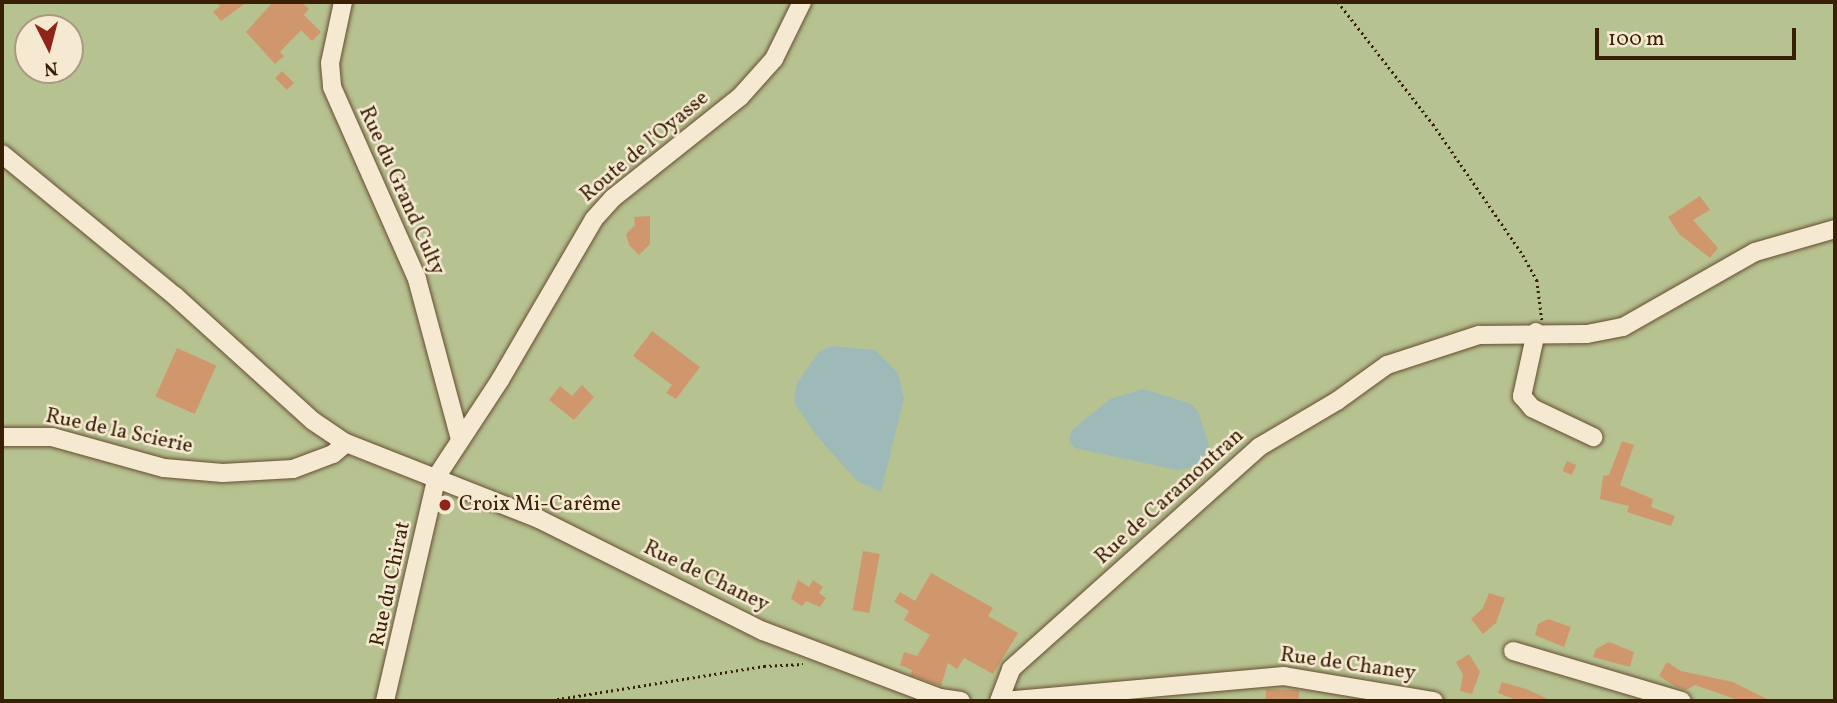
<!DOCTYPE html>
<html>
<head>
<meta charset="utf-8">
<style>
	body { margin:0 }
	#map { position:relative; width:1837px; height:703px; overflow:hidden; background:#f1ddb9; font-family:Vollkorn,serif }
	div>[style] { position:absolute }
	.green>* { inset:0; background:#b7c291 }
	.water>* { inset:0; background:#9ebab8 }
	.building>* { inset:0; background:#d1976c; transform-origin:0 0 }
	.path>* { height:2.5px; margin-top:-1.25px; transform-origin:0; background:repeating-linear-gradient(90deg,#391f04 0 2px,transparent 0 5.5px) }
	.roads { filter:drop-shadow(0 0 2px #674e31) drop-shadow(0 0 2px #674e31) }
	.minor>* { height:18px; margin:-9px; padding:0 9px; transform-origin:9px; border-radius:9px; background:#f6e9d2 }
	.dots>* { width:19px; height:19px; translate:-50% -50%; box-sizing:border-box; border:4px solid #f6e9d2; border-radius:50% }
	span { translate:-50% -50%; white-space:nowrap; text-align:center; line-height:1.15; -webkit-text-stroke:5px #f6e9d2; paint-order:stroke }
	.street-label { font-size:21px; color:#391f04 }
	.poi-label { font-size:21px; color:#391f04 }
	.left { translate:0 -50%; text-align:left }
	.frame { position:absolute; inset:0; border:4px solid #391f04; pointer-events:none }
	.north { position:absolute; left:14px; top:14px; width:70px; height:70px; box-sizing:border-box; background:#f6e9d2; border:2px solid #aa9880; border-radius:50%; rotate:174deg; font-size:19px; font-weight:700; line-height:28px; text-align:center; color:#391f04 }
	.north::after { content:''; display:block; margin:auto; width:24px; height:32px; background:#8f2418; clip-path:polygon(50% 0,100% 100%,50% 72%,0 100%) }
	.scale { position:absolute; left:1595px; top:28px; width:201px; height:32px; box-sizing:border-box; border:4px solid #391f04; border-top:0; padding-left:9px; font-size:21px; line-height:24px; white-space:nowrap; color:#391f04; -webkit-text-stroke:5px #f6e9d2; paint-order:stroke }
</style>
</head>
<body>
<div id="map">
	<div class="green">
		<i style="clip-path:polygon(evenodd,2px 2px,1835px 2px,1835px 701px,2px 701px,2px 2px,28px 28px,70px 28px,70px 70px,28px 70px,28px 28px)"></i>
	</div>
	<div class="water">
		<i style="clip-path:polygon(831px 346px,875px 350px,898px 373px,904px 399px,881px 492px,857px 481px,816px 435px,794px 402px,797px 383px,819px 352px)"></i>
		<i style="clip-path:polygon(1143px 389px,1189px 403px,1198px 411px,1209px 446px,1199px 466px,1177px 470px,1075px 448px,1069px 441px,1072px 430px,1110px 399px)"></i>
	</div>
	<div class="building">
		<i style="clip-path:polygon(216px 2px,247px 2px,221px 21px,213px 12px,220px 6px)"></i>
		<i style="clip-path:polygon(273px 2px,301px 2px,309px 9px,304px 15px,321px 32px,312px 41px,301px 30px,280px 52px,284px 56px,275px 64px,246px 32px)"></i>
		<i style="left:282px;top:71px;width:17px;height:10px;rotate:45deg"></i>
		<i style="clip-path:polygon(1700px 196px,1710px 210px,1693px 220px,1718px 248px,1710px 258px,1679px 234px,1668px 217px)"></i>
		<i style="clip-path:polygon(650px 216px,650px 244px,639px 255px,629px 245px,626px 234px,635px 225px,634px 217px)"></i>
		<i style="clip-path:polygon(652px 331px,700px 367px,676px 399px,666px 393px,672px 385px,633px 356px)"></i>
		<i style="left:177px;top:348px;width:43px;height:53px;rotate:24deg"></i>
		<i style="clip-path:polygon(582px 385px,594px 397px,574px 420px,549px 400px,560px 386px,572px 396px)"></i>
		<i style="clip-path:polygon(1622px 441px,1634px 445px,1620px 485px,1653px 499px,1651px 507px,1675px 516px,1671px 526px,1627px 512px,1629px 506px,1600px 499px,1603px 476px,1609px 475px)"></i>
		<i style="left:1567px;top:461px;width:10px;height:11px;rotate:24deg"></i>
		<i style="left:863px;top:551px;width:17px;height:60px;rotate:10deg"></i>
		<i style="clip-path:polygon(931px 573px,993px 608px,988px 616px,1018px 633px,993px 674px,964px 658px,957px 669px,948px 663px,941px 686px,911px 675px,912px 670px,900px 665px,904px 652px,917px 656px,930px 635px,904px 620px,909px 611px,894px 602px,900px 592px,915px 601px)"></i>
		<i style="clip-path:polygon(798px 580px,809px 587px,813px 580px,823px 587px,819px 593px,826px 598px,820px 607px,806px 601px,802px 606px,791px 599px)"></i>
		<i style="clip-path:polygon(1489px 593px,1505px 598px,1496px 623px,1483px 634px,1471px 619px,1483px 608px)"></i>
		<i style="clip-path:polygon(1548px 619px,1571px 627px,1564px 647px,1535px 635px,1538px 624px)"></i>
		<i style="clip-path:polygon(1609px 642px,1634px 652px,1630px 667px,1593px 657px,1596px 649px)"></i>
		<i style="clip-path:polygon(1469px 654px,1480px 672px,1472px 694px,1460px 691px,1463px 675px,1456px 662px)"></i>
		<i style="clip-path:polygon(1667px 662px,1681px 671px,1733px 682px,1771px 701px,1741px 701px,1695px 685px,1686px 690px,1676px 687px,1659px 676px)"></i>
		<i style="clip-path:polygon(1502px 682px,1529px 690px,1552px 701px,1519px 701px,1498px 693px)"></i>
		<i style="left:1266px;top:689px;width:33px;height:12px;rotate:2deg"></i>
	</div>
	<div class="path">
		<i style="left:1338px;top:2px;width:155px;rotate:52.1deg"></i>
		<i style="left:1433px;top:124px;width:159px;rotate:55.5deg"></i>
		<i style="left:1523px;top:255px;width:29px;rotate:61deg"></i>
		<i style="left:1537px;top:280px;width:40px;rotate:82.9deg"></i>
		<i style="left:546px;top:701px;width:221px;rotate:-9.1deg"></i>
		<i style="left:764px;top:666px;width:39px;rotate:-3deg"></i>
	</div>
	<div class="roads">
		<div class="minor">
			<i style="left:343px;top:2px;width:62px;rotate:102deg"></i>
			<i style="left:330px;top:63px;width:24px;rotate:85deg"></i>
			<i style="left:332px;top:87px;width:210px;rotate:66.1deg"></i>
			<i style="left:417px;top:279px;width:166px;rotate:75deg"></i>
			<i style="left:2px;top:154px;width:224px;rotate:39.4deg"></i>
			<i style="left:175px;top:296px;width:186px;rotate:42.2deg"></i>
			<i style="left:313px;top:421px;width:40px;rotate:34deg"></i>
			<i style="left:346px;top:443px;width:207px;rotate:21.5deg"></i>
			<i style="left:539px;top:519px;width:250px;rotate:26.6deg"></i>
			<i style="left:763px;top:631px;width:189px;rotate:20.7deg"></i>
			<i style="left:940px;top:698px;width:21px;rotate:8deg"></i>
			<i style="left:1536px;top:332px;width:66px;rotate:102.3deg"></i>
			<i style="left:1522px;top:396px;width:16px;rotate:50deg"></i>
			<i style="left:1532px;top:408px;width:68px;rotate:25.4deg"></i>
			<i style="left:2px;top:437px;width:50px"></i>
			<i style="left:52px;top:437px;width:116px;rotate:15.5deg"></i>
			<i style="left:164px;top:468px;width:59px;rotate:4.8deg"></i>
			<i style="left:223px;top:473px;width:70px;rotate:-3.3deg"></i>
			<i style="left:293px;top:469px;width:43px;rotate:-20.6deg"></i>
			<i style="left:333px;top:454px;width:17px;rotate:-40deg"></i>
			<i style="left:1513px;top:651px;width:176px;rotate:16.5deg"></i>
			<i style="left:385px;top:701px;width:231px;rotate:-77deg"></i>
			<i style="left:437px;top:476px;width:115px;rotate:-56.7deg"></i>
			<i style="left:500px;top:380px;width:186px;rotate:-59.7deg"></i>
			<i style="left:594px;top:219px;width:28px;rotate:-48deg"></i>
			<i style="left:613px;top:198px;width:162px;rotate:-38.5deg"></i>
			<i style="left:740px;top:97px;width:51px;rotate:-48.2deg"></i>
			<i style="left:774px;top:59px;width:64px;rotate:-63.8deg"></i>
			<i style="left:999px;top:701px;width:34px;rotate:-69deg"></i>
			<i style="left:1011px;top:669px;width:333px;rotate:-41.8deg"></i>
			<i style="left:1259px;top:447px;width:91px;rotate:-30.5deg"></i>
			<i style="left:1337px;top:401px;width:62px;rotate:-35.8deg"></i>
			<i style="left:1387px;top:365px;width:97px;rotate:-18.1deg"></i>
			<i style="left:1479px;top:335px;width:108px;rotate:-0.5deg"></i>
			<i style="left:1587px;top:334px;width:37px;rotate:-11deg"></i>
			<i style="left:1623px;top:327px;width:152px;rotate:-29.6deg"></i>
			<i style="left:1755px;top:252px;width:83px;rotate:-16deg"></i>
			<i style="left:1004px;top:701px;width:281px;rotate:-5.1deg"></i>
			<i style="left:1284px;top:676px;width:152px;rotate:9.5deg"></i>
		</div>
	</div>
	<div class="dots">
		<i style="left:445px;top:505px;background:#8f2418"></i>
	</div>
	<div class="street-label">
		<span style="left:645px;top:147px;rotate:-40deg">Route de l'Oyasse</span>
		<span style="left:401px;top:191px;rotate:66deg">Rue du Grand Culty</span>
		<span style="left:119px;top:432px;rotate:12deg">Rue de la Scierie</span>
		<span style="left:1170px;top:497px;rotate:-42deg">Rue de Caramontran</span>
		<span style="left:706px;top:577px;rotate:26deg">Rue de Chaney</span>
		<span style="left:391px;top:584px;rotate:-78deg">Rue du Chirat</span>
		<span style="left:1348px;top:665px;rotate:8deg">Rue de Chaney</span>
	</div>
	<div class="poi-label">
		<span class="left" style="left:459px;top:505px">Croix Mi-Carême</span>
	</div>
	<div class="frame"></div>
	<div class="north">N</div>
	<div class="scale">100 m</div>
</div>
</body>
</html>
